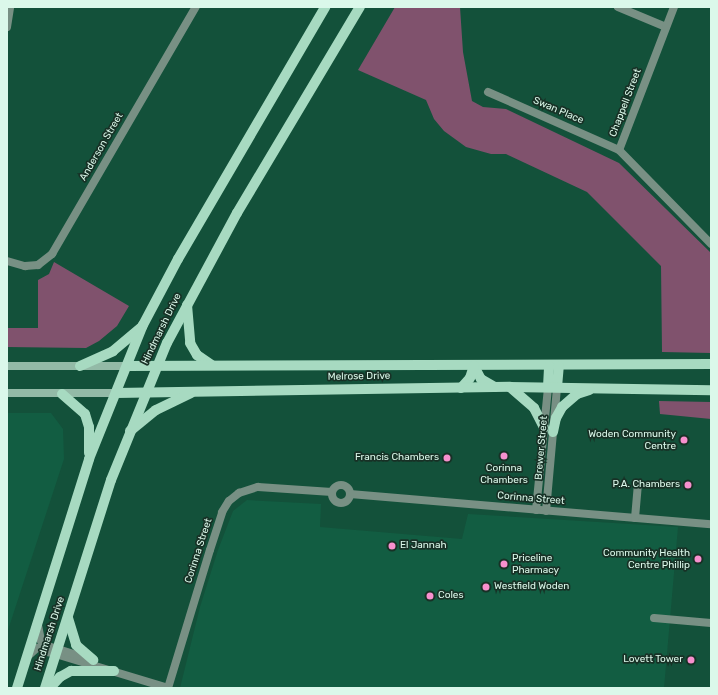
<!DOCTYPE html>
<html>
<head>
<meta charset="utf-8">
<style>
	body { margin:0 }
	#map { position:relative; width:718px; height:695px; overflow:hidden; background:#13513a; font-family:Rubik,sans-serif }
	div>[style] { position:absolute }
	.built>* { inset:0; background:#125d42 }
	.green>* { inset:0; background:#80526d }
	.street>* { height:8px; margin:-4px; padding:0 4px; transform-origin:4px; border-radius:4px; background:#789084 }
	.street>.ring { margin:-4px; padding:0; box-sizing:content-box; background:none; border:8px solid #789084; border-radius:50% }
	.secondary>* { height:8px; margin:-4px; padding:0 4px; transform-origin:4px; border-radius:4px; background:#93baa7 }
	.primary>* { height:10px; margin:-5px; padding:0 5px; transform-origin:5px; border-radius:5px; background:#a7dac1 }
	.dots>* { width:11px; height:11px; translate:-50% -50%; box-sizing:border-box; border:2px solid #183126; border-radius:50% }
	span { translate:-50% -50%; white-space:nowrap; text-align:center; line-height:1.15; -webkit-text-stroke:3.5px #183126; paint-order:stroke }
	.street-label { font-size:10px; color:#dbf8ea }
	.poi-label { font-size:10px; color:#dbf8ea }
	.right { translate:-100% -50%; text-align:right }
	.left { translate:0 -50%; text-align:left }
	.frame { position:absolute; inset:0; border:8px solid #dbf8ea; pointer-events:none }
</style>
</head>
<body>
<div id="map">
	<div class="built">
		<i style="clip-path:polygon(7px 413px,51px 413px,63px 429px,64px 459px,7px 633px)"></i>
		<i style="clip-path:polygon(247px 500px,321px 504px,320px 527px,462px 539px,468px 514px,678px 527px,664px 688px,180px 688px,200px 607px,218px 550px,233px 511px)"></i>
	</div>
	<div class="green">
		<i style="clip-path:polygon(395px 7px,460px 7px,463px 52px,472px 101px,483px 107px,506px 109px,619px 163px,711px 253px,711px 353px,662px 352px,661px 266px,587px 192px,506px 154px,491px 154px,466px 147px,444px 131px,434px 119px,426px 100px,358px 70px)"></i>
		<i style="clip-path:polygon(54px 262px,129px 306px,117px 326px,99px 341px,86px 348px,7px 347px,7px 328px,38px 328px,38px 280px,49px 274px)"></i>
		<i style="clip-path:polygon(659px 401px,711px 402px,711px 419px,660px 414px)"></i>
	</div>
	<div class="street">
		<i style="left:618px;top:7px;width:52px;rotate:22.6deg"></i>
		<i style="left:674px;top:7px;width:153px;rotate:111deg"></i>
		<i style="left:619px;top:150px;width:132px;rotate:45.6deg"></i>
		<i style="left:7px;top:27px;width:20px;rotate:-81deg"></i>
		<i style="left:488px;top:92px;width:143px;rotate:23.9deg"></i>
		<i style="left:7px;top:261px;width:19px;rotate:16deg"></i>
		<i style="left:25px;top:266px;width:13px;rotate:-4deg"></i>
		<i style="left:38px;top:265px;width:18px;rotate:-38deg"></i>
		<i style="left:52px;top:254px;width:286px;rotate:-59.8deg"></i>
		<i class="ring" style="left:332px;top:485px;width:10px;height:10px"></i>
		<i style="left:350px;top:494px;width:362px;rotate:4.8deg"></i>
		<i style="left:536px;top:510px;width:124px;rotate:-84.4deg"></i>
		<i style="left:546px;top:511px;width:124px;rotate:-84.9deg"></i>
		<i style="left:635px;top:518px;width:34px;rotate:-85deg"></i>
		<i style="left:654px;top:618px;width:57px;rotate:5deg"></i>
		<i style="left:38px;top:625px;width:16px;rotate:79deg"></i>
		<i style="left:41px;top:641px;width:14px;rotate:54deg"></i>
		<i style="left:49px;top:652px;width:124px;rotate:16.8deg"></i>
		<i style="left:28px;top:656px;width:12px;rotate:-42deg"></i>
		<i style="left:37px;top:648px;width:11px;rotate:-10deg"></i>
		<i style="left:48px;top:646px;width:44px;rotate:17.2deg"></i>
		<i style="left:168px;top:688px;width:144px;rotate:-73.1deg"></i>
		<i style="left:210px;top:550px;width:40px;rotate:-72deg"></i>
		<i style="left:222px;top:512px;width:13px;rotate:-58deg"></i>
		<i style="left:229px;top:501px;width:13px;rotate:-39deg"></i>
		<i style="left:239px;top:493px;width:20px;rotate:-18deg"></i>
		<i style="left:258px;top:487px;width:74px;rotate:3.9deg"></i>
	</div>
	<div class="secondary">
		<i style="left:7px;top:366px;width:120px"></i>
		<i style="left:7px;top:393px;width:109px"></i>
	</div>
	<div class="primary">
		<i style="left:187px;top:305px;width:38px;rotate:85deg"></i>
		<i style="left:190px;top:343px;width:14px;rotate:60deg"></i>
		<i style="left:197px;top:355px;width:18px;rotate:34deg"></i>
		<i style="left:80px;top:366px;width:36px;rotate:-24deg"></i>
		<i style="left:113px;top:351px;width:38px;rotate:-40deg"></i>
		<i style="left:127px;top:366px;width:584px;rotate:-0.2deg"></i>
		<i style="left:474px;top:366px;width:15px;rotate:62deg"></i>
		<i style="left:481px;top:379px;width:16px;rotate:30deg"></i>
		<i style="left:510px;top:387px;width:32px;rotate:41deg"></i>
		<i style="left:534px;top:408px;width:22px;rotate:63deg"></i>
		<i style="left:548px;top:387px;width:21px;rotate:-87deg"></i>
		<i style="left:557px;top:387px;width:21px;rotate:-85deg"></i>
		<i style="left:461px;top:388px;width:13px;rotate:-48deg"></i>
		<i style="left:470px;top:378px;width:13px;rotate:-72deg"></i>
		<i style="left:116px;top:393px;width:394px;rotate:-0.9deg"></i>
		<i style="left:510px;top:387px;width:201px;rotate:0.9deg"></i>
		<i style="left:62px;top:394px;width:30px;rotate:41deg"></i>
		<i style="left:85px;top:414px;width:14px;rotate:73deg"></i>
		<i style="left:89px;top:427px;width:26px;rotate:90deg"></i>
		<i style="left:130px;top:431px;width:33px;rotate:-39deg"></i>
		<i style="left:156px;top:410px;width:39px;rotate:-26deg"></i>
		<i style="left:553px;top:432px;width:14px;rotate:-78deg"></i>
		<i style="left:556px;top:418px;width:13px;rotate:-61deg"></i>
		<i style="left:562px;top:407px;width:20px;rotate:-41deg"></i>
		<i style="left:577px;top:394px;width:13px;rotate:-18deg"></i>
		<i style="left:68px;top:618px;width:28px;rotate:73deg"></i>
		<i style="left:76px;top:645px;width:23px;rotate:41deg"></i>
		<i style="left:17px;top:688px;width:240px;rotate:-72.5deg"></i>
		<i style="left:89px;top:459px;width:144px;rotate:-68.1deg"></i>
		<i style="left:143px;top:325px;width:75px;rotate:-62.1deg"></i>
		<i style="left:178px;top:259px;width:292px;rotate:-59.7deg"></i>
		<i style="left:45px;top:688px;width:218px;rotate:-72.4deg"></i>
		<i style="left:111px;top:480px;width:148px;rotate:-67.8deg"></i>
		<i style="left:167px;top:343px;width:148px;rotate:-61.7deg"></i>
		<i style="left:237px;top:213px;width:240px;rotate:-59.2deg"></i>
		<i style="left:50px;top:688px;width:15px;rotate:-48deg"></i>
		<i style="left:60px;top:677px;width:13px;rotate:-29deg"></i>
		<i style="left:71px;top:671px;width:43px"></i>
	</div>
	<div class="dots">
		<i style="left:684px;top:440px;background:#f790ce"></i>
		<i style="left:504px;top:456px;background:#f790ce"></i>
		<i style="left:447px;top:458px;background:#f790ce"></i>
		<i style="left:688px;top:485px;background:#f790ce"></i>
		<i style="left:392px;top:546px;background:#f790ce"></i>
		<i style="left:698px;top:559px;background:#f790ce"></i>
		<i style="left:504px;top:564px;background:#f790ce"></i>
		<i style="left:486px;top:587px;background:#f790ce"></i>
		<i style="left:430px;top:596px;background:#f790ce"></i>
		<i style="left:691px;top:660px;background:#f790ce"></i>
	</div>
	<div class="street-label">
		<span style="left:626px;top:103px;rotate:-69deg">Chappell Street</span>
		<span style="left:558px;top:111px;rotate:23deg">Swan Place</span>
		<span style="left:102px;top:147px;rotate:-60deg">Anderson Street</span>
		<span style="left:162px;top:329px;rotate:-64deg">Hindmarsh Drive</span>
		<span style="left:359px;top:377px;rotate:-1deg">Melrose Drive</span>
		<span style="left:542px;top:448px;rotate:-85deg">Brewer Street</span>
		<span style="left:531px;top:499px;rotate:5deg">Corinna Street</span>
		<span style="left:199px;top:551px;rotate:-72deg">Corinna Street</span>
		<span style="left:50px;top:634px;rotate:-72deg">Hindmarsh Drive</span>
	</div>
	<div class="poi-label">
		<span class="right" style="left:676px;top:440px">Woden Community<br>Centre</span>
		<span class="right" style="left:439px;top:458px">Francis Chambers</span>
		<span style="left:504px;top:474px">Corinna<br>Chambers</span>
		<span class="right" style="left:680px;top:485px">P.A. Chambers</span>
		<span class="left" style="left:400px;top:546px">El Jannah</span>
		<span class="right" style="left:690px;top:559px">Community Health<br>Centre Phillip</span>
		<span class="left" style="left:512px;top:564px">Priceline<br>Pharmacy</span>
		<span class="left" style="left:494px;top:587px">Westfield Woden</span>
		<span class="left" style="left:438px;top:596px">Coles</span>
		<span class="right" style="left:683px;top:660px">Lovett Tower</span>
	</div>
	<div class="frame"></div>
</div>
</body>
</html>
